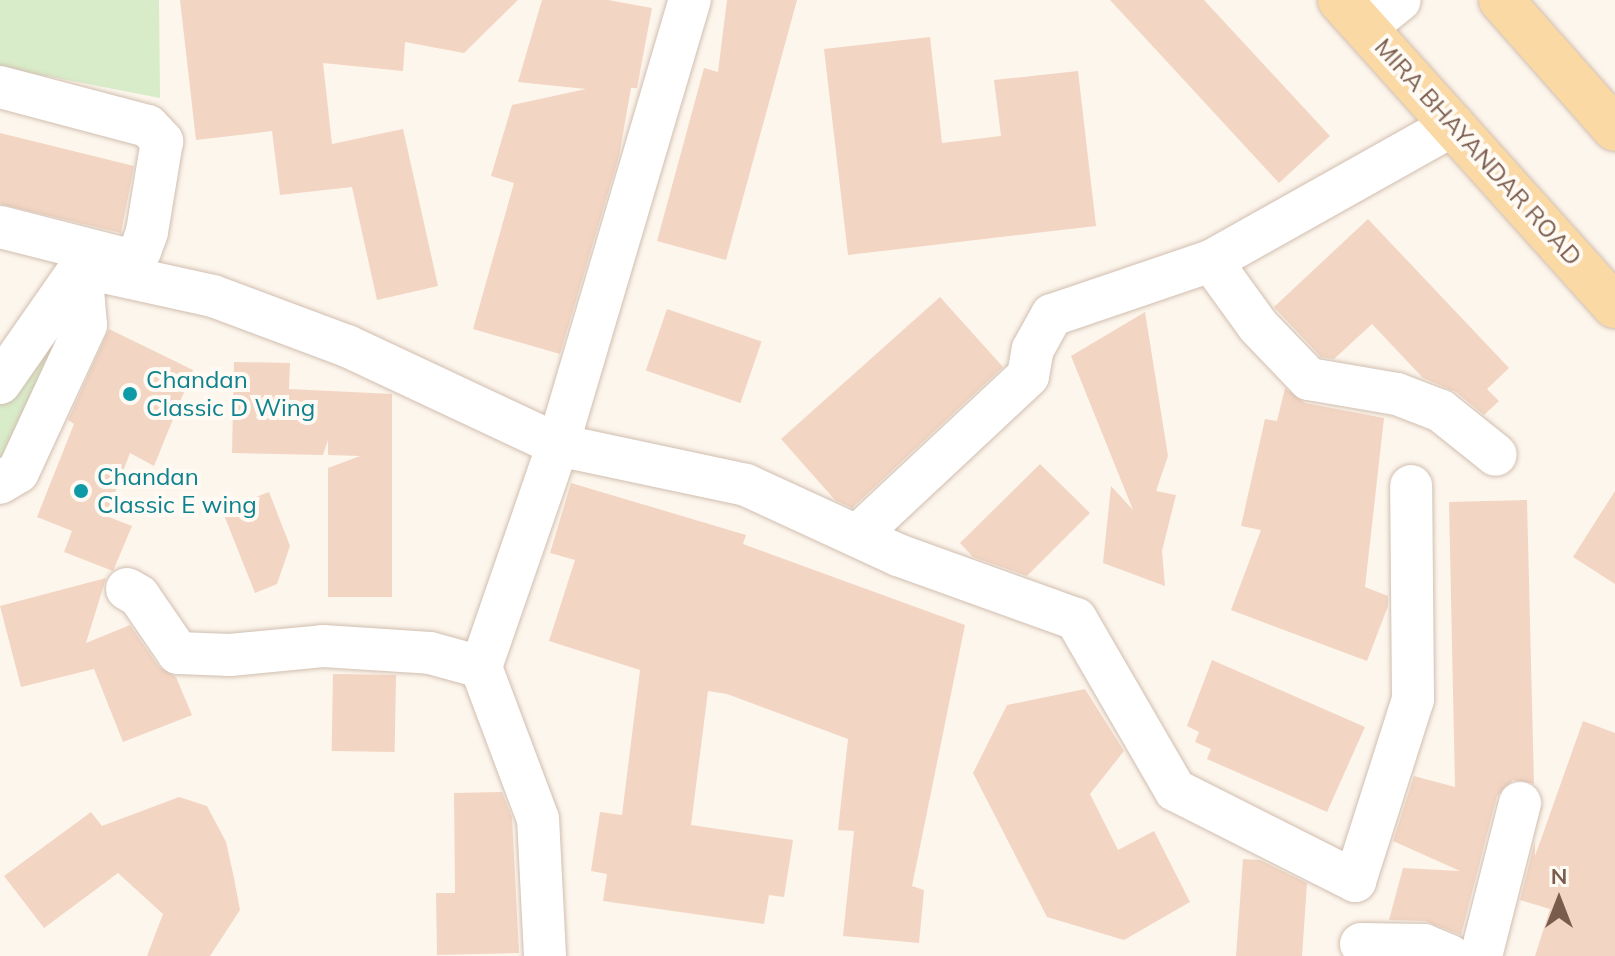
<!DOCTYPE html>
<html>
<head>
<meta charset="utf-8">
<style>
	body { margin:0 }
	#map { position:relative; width:1615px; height:956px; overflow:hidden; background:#fdf6ec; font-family:Mulish,sans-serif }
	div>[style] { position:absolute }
	.green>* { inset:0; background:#d8ecc9 }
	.building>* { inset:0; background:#f3d5c3; transform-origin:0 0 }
	.roads { filter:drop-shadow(0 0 2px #d1beb0) drop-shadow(0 0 2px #d1beb0) }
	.minor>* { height:42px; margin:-21px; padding:0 21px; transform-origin:21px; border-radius:21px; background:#fff }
	.major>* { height:44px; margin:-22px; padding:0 22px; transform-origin:22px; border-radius:22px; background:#fbd9a5 }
	.dots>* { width:22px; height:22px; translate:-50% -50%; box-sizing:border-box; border:4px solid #fffaf3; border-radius:50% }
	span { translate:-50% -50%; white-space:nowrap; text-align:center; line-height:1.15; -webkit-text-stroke:8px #fffaf3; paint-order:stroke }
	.street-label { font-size:24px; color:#7a5c4d }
	.culture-label { font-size:24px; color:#0d838f }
	.left { translate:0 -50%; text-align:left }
	.north { position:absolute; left:1519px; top:860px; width:80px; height:80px; -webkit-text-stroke:6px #fffaf3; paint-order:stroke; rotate:0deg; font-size:22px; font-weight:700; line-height:32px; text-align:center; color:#7a5c4d }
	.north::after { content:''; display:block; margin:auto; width:28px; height:36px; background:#7a5c4d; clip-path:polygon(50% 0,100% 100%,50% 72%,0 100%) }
</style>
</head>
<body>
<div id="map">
	<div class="green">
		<i style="clip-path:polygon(0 0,159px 0,160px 98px,0 67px)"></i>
		<i style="clip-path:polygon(51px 310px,86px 325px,0 483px,0 383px)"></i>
	</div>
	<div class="building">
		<i style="clip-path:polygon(180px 0,518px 0,464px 53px,405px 42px,403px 71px,323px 63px,332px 144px,403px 129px,438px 286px,377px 300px,352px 187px,280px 195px,272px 131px,196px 140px)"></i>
		<i style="clip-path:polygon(542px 0,608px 0,652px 8px,637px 88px,631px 88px,619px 156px,560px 354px,473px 329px,514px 183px,491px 176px,512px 105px,586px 89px,518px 82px)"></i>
		<i style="clip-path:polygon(727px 0,797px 0,726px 260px,657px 241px,704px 68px,718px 72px)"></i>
		<i style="clip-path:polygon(1110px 0,1204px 0,1330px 136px,1279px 183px)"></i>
		<i style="clip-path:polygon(930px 37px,942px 143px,1001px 136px,994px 80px,1078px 71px,1096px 226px,848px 255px,824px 49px)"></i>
		<i style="clip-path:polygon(0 133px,134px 166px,121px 233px,0 204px)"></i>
		<i style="clip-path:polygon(1368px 219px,1509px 368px,1487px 389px,1499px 401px,1484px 415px,1456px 392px,1423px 378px,1372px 324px,1334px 359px,1321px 357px,1274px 307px)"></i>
		<i style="clip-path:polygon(940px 297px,1003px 367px,852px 508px,835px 500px,781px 439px)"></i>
		<i style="left:667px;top:309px;width:100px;height:65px;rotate:19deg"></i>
		<i style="clip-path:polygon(1145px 312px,1168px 456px,1156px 491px,1176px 495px,1162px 551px,1165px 586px,1103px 563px,1111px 486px,1133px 510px,1071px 356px)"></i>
		<i style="clip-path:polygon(109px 329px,193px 370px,154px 466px,130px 453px,106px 516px,132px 526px,113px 571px,64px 552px,72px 531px,37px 517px,74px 424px,68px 420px)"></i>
		<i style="clip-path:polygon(234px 362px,290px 363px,289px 389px,392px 394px,392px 597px,328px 597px,328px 468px,360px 456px,328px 455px,328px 440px,323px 455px,232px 453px)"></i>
		<i style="clip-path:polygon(1285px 388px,1305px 403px,1384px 418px,1365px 587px,1388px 596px,1388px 606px,1367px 661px,1231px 610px,1261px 530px,1241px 526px,1265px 419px,1277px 421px)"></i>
		<i style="clip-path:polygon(1040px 464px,1090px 513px,1027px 576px,973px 557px,960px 543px)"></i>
		<i style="clip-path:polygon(571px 483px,746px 535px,743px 544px,965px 625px,912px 886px,924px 890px,919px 943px,843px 936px,854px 831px,838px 830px,848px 739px,727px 694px,708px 691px,691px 825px,793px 840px,784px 897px,769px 895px,764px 924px,603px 901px,607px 874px,591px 871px,600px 812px,622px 815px,640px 670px,549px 641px,575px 560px,550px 553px)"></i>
		<i style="clip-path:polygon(1615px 491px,1615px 584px,1573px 557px)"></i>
		<i style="clip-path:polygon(269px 492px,290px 546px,277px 584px,255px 593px,222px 510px)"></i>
		<i style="clip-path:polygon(1527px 500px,1534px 784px,1513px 780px,1497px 796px,1461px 935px,1425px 921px,1389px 920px,1403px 868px,1460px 871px,1393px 841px,1414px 776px,1455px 787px,1449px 502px)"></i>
		<i style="clip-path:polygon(106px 578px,86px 643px,130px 625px,159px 667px,176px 677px,192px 715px,123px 742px,94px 669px,21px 687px,0 606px)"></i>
		<i style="clip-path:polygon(1212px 660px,1365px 727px,1327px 812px,1207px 759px,1211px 749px,1195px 742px,1199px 732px,1187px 726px)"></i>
		<i style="left:333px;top:674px;width:63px;height:77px;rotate:1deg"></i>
		<i style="clip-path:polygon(1085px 689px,1124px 751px,1090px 794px,1118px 850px,1154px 831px,1190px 902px,1124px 940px,1047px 917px,973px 773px,1007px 705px)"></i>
		<i style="clip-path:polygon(1583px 721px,1615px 733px,1615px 956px,1535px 956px,1550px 909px,1520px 900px,1535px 841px,1535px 856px)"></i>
		<i style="clip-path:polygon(502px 792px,512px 817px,519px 953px,437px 955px,436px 893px,455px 893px,454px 793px)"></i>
		<i style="clip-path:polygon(179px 797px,207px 806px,226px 842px,234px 878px,240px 910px,210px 956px,147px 956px,163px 914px,118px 873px,44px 928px,4px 876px,91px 812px,102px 826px)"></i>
		<i style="clip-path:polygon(1243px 859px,1260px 860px,1307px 883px,1302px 956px,1236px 956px)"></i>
	</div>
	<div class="roads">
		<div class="minor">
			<i style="left:1366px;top:27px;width:43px;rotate:-38.5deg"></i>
			<i style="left:0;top:87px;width:153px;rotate:14.8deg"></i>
			<i style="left:148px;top:126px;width:21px;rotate:47deg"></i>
			<i style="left:162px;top:141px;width:92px;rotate:99.4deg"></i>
			<i style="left:147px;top:232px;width:20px;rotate:110deg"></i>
			<i style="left:140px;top:251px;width:16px;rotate:150deg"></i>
			<i style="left:126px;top:259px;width:130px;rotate:-165.7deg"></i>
			<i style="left:1211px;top:261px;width:80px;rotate:54.1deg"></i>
			<i style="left:1258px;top:326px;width:74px;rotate:46.1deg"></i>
			<i style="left:1309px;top:379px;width:89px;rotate:9.7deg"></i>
			<i style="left:1397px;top:394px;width:47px;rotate:21.1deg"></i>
			<i style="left:1441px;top:411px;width:70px;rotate:38.7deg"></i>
			<i style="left:81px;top:267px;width:135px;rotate:12.4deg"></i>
			<i style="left:213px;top:296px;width:143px;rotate:20.5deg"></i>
			<i style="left:347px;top:346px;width:233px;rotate:25.1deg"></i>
			<i style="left:558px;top:445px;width:192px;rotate:12deg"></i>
			<i style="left:746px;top:485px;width:167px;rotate:24.7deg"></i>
			<i style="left:898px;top:555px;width:189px;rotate:19.8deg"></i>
			<i style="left:1076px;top:619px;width:198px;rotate:59.9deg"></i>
			<i style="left:1175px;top:790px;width:202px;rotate:26.8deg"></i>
			<i style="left:1355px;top:881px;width:191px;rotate:-72.3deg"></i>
			<i style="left:1413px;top:699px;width:213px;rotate:-90.5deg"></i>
			<i style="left:0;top:383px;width:141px;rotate:-55.1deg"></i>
			<i style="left:81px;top:267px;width:58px;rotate:85.1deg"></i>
			<i style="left:86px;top:325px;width:162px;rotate:114.8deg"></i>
			<i style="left:18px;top:472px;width:21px;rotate:149deg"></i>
			<i style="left:857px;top:536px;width:234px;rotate:-43.1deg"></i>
			<i style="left:1028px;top:376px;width:27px;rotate:-80deg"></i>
			<i style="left:1033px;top:349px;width:39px;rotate:-61deg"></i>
			<i style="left:1052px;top:315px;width:168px;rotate:-18.8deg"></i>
			<i style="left:1211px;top:261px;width:278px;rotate:-29.3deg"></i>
			<i style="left:127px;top:589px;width:14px;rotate:30deg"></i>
			<i style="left:139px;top:596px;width:69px;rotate:55.6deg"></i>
			<i style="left:178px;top:653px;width:52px;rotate:2.2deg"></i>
			<i style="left:230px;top:655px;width:93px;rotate:-5.5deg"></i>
			<i style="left:323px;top:646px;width:107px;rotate:3.7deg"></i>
			<i style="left:430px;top:653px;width:53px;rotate:15.4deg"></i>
			<i style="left:1361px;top:944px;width:63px;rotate:0.9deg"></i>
			<i style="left:1424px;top:945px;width:28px;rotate:23deg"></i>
			<i style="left:545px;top:956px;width:137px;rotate:-92.9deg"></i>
			<i style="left:538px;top:819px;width:162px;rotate:-110.6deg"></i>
			<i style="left:481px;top:667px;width:235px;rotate:-70.9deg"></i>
			<i style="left:558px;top:445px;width:464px;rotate:-73.5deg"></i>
			<i style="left:1481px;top:956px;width:158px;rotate:-75.7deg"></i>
		</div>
		<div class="major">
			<i style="left:1340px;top:0;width:411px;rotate:48.1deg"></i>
			<i style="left:1501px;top:0;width:172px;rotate:48.5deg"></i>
		</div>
	</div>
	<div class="dots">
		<i style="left:130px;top:394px;background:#0f9aa8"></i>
		<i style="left:81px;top:491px;background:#0f9aa8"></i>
	</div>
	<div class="street-label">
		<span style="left:1478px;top:152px;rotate:48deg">MIRA BHAYANDAR ROAD</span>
	</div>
	<div class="culture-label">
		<span class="left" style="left:146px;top:394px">Chandan<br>Classic D Wing</span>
		<span class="left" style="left:97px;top:491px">Chandan<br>Classic E wing</span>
	</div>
	<div class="north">N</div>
</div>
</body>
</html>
